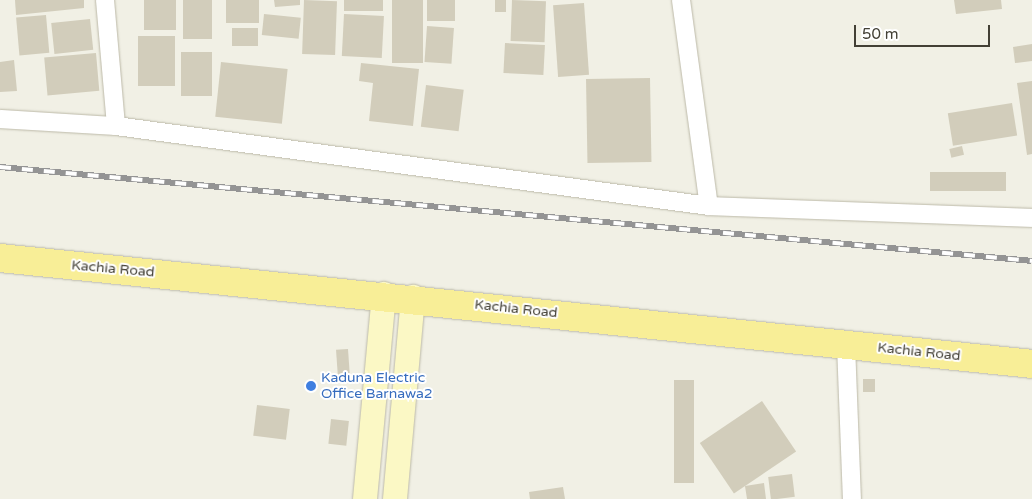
<!DOCTYPE html>
<html>
<head>
<meta charset="utf-8">
<style>
	body { margin:0 }
	#map { position:relative; width:1032px; height:499px; overflow:hidden; background:#f1f0e5; font-family:"Varela Round",sans-serif }
	div>[style] { position:absolute }
	.building>* { inset:0; background:#d2cdbb; transform-origin:0 0 }
	.roads { filter:drop-shadow(0 0 1px #bcb9a8) drop-shadow(0 0 1px #bcb9a8) }
	.street>* { height:18px; margin:-9px; padding:0 9px; transform-origin:9px; border-radius:9px; background:#fff }
	.secondary>* { height:24px; margin:-12px; padding:0 12px; transform-origin:12px; border-radius:12px; background:#fbf8c5 }
	.primary>* { height:28px; margin:-14px; padding:0 14px; transform-origin:14px; border-radius:14px; background:#f8ee97 }
	.rail>* { height:5.5px; margin-top:-2.75px; transform-origin:0; background:repeating-linear-gradient(90deg,#fff 0 11px,#949494 0 22px); box-sizing:border-box; border-block:1px solid #949494 }
	.dots>* { width:14px; height:14px; translate:-50% -50%; box-sizing:border-box; border:2px solid #fff; border-radius:50% }
	span { translate:-50% -50%; white-space:nowrap; text-align:center; line-height:1.15; -webkit-text-stroke:4px #fff; paint-order:stroke }
	.street-label { font-size:14px; color:#434035 }
	.shop-label { font-size:14px; color:#366cbe }
	.left { translate:0 -50%; text-align:left }
	.scale { position:absolute; left:854px; top:25px; width:136px; height:22px; box-sizing:border-box; border:2px solid #434035; border-top:0; padding-left:6px; font-size:15px; line-height:18px; white-space:nowrap; color:#434035; -webkit-text-stroke:4px #fff; paint-order:stroke }
</style>
</head>
<body>
<div id="map">
	<div class="building">
		<i style="clip-path:polygon(15px 0,84px 0,84px 8px,16px 15px)"></i>
		<i style="left:144px;top:0;width:32px;height:30px"></i>
		<i style="left:183px;top:0;width:29px;height:39px"></i>
		<i style="left:226px;top:0;width:33px;height:23px"></i>
		<i style="clip-path:polygon(274px 0,300px 0,300px 5px,275px 7px)"></i>
		<i style="left:304px;top:0;width:33px;height:54px;rotate:2deg"></i>
		<i style="left:344px;top:0;width:39px;height:11px"></i>
		<i style="left:392px;top:0;width:31px;height:63px"></i>
		<i style="left:427px;top:0;width:28px;height:21px"></i>
		<i style="left:495px;top:0;width:11px;height:12px"></i>
		<i style="left:512px;top:0;width:34px;height:41px;rotate:2deg"></i>
		<i style="clip-path:polygon(954px 0,1001px 0,1002px 9px,956px 14px)"></i>
		<i style="left:584px;top:3px;width:72px;height:31px;rotate:86deg"></i>
		<i style="left:264px;top:14px;width:37px;height:21px;rotate:6deg"></i>
		<i style="left:344px;top:14px;width:40px;height:42px;rotate:3deg"></i>
		<i style="left:46px;top:15px;width:38px;height:30px;rotate:85deg"></i>
		<i style="left:90px;top:19px;width:31px;height:39px;rotate:84deg"></i>
		<i style="left:427px;top:26px;width:27px;height:36px;rotate:4deg"></i>
		<i style="left:232px;top:28px;width:26px;height:18px"></i>
		<i style="left:138px;top:36px;width:37px;height:50px"></i>
		<i style="left:505px;top:43px;width:40px;height:30px;rotate:3deg"></i>
		<i style="clip-path:polygon(1032px 44px,1032px 61px,1015px 63px,1013px 47px)"></i>
		<i style="left:181px;top:52px;width:31px;height:44px"></i>
		<i style="left:96px;top:53px;width:38px;height:52px;rotate:85deg"></i>
		<i style="clip-path:polygon(14px 60px,17px 91px,0 92px,0 62px)"></i>
		<i style="left:221px;top:62px;width:67px;height:55px;rotate:6deg"></i>
		<i style="clip-path:polygon(361px 63px,419px 69px,413px 126px,369px 121px,373px 83px,359px 81px)"></i>
		<i style="left:650px;top:78px;width:84px;height:64px;rotate:89deg"></i>
		<i style="clip-path:polygon(1032px 81px,1032px 154px,1027px 155px,1017px 83px)"></i>
		<i style="left:426px;top:85px;width:38px;height:42px;rotate:7deg"></i>
		<i style="left:1012px;top:103px;width:33px;height:65px;rotate:81deg"></i>
		<i style="left:962px;top:146px;width:9px;height:13px;rotate:77deg"></i>
		<i style="left:1006px;top:172px;width:19px;height:76px;rotate:90deg"></i>
		<i style="left:348px;top:349px;width:32px;height:12px;rotate:86deg"></i>
		<i style="left:863px;top:379px;width:12px;height:13px"></i>
		<i style="left:674px;top:380px;width:20px;height:103px"></i>
		<i style="left:762px;top:401px;width:61px;height:75px;rotate:56deg"></i>
		<i style="left:257px;top:405px;width:33px;height:31px;rotate:7deg"></i>
		<i style="left:331px;top:419px;width:18px;height:25px;rotate:6deg"></i>
		<i style="left:792px;top:474px;width:23px;height:24px;rotate:83deg"></i>
		<i style="clip-path:polygon(764px 483px,766px 499px,747px 499px,745px 486px)"></i>
		<i style="clip-path:polygon(563px 487px,565px 499px,530px 499px,529px 492px)"></i>
	</div>
	<div class="roads">
		<div class="street">
			<i style="left:105px;top:0;width:126px;rotate:85deg"></i>
			<i style="left:681px;top:0;width:208px;rotate:82.3deg"></i>
			<i style="left:0;top:119px;width:116px;rotate:3.5deg"></i>
			<i style="left:116px;top:126px;width:598px;rotate:7.68deg"></i>
			<i style="left:709px;top:206px;width:323px;rotate:2.1deg"></i>
			<i style="left:846px;top:345px;width:154px;rotate:87.8deg"></i>
		</div>
		<div class="secondary">
			<i style="left:365px;top:499px;width:206px;rotate:-84.7deg"></i>
			<i style="left:395px;top:499px;width:203px;rotate:-84.9deg"></i>
		</div>
		<div class="primary">
			<i style="left:0;top:258px;width:1037px;rotate:5.86deg"></i>
		</div>
	</div>
	<div class="rail">
		<i style="left:0;top:167px;width:1036px;rotate:5.2deg"></i>
	</div>
	<div class="dots">
		<i style="left:311px;top:386px;background:#3f7fe0"></i>
	</div>
	<div class="street-label">
		<span style="left:113px;top:269px;rotate:5deg">Kachia Road</span>
		<span style="left:516px;top:309px;rotate:6deg">Kachia Road</span>
		<span style="left:919px;top:352px;rotate:6deg">Kachia Road</span>
	</div>
	<div class="shop-label">
		<span class="left" style="left:321px;top:386px">Kaduna Electric<br>Office Barnawa2</span>
	</div>
	<div class="scale">50 m</div>
</div>
</body>
</html>
